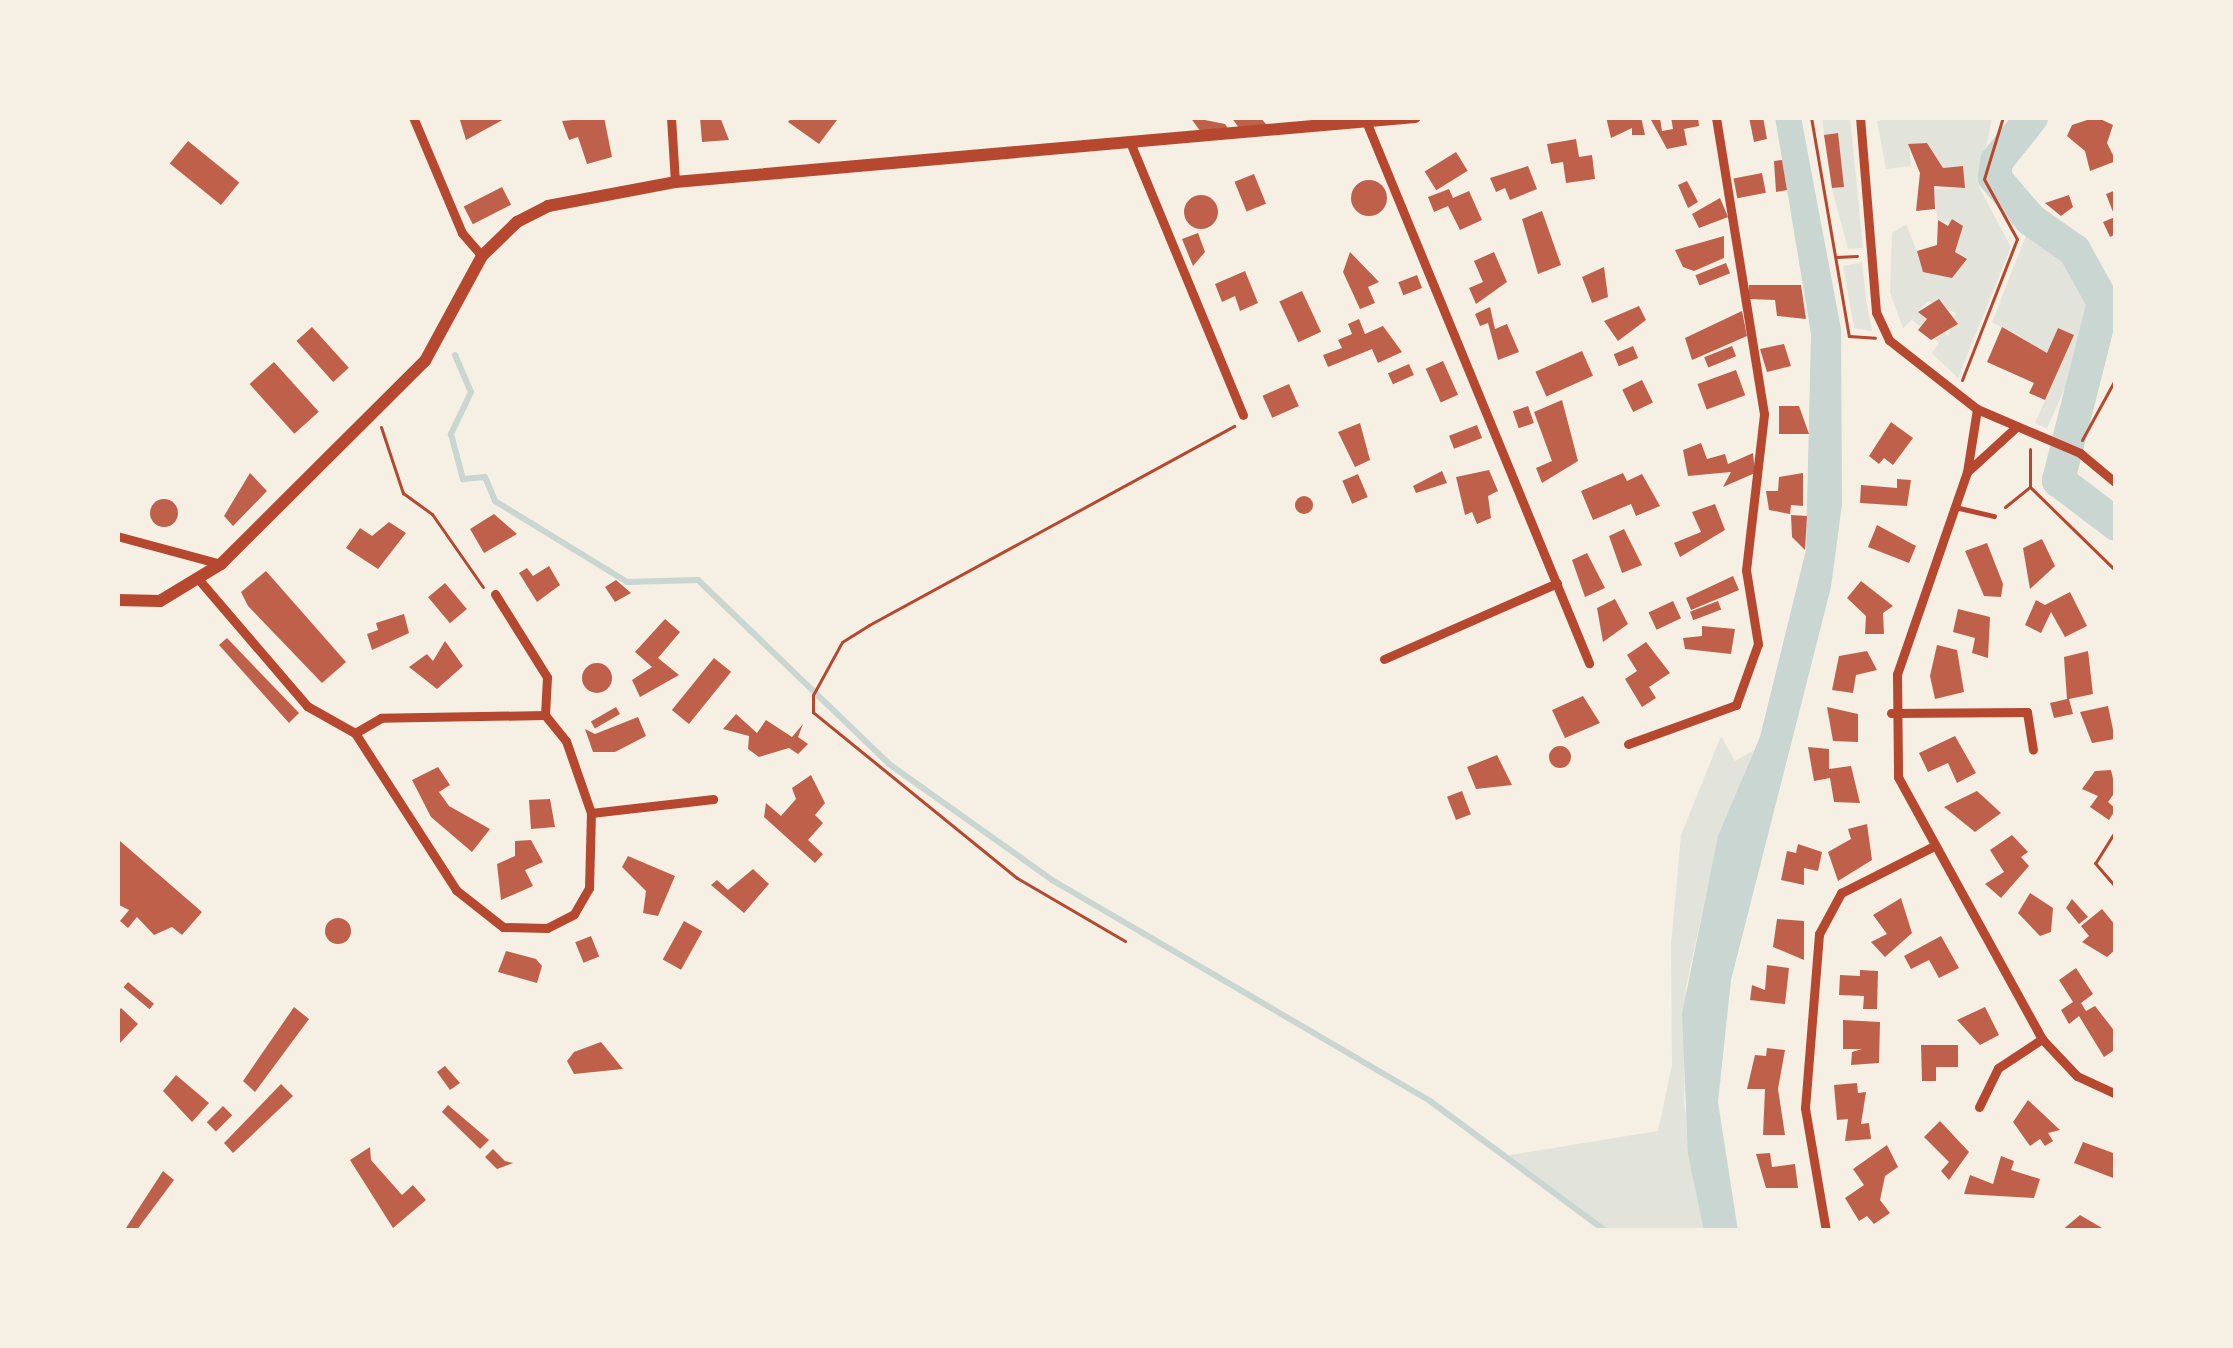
<!DOCTYPE html>
<html>
<head>
<meta charset="utf-8">
<style>
	body { margin:0 }
	#map { position:relative; width:2233px; height:1348px; overflow:hidden; background:#f6efe4; font-family:"IBM Plex Serif",serif }
	div>[style] { position:absolute }
	.green>* { inset:0; background:#e2e4dc }
	.water>* { inset:0; background:#c9d6d2 }
	.stream>* { height:6px; margin:-3px; padding:0 3px; transform-origin:3px; border-radius:3px; background:#c9d6d2 }
	.river>* { height:33px; margin:-16.5px; padding:0 16.5px; transform-origin:16.5px; border-radius:16.5px; background:#c9d6d2 }
	.building>* { inset:0; background:#bf614a; transform-origin:0 0 }
	.round { border-radius:50% }
	.path>* { height:3px; margin:-1.5px; padding:0 1.5px; transform-origin:1.5px; border-radius:1.5px; background:#b5482f }
	.service>* { height:4.5px; margin:-2.25px; padding:0 2.25px; transform-origin:2.25px; border-radius:2.25px; background:#b5482f }
	.minor>* { height:9px; margin:-4.5px; padding:0 4.5px; transform-origin:4.5px; border-radius:4.5px; background:#b5482f }
	.tertiary>* { height:12px; margin:-6px; padding:0 6px; transform-origin:6px; border-radius:6px; background:#b5482f }
	span { translate:-50% -50%; white-space:nowrap; text-align:center; line-height:1.15; -webkit-text-stroke:12px #f6efe4; paint-order:stroke }
	.frame { position:absolute; inset:0; border:120px solid #f6efe4; pointer-events:none }
</style>
</head>
<body>
<div id="map">
	<div class="green">
		<i style="clip-path:polygon(1822px 117px,1850px 117px,1863px 248px,1848px 249px,1830px 182px,1832px 188px,1837px 133px,1824px 135px)"></i>
		<i style="clip-path:polygon(1895px 117px,1992px 117px,1979px 187px,2011px 247px,1958px 378px,1932px 353px,1939px 343px,1933px 337px,1939px 330px,1948px 336px,1956px 313px,1928px 301px,1918px 312px,1927px 319px,1921px 327px,1912px 320px,1903px 328px,1890px 293px,1892px 233px,1906px 224px,1917px 251px,1960px 270px,1966px 259px,1955px 252px,1963px 226px,1938px 220px,1932px 189px,1964px 188px,1963px 166px,1943px 168px,1926px 143px,1909px 145px,1911px 166px,1886px 169px,1877px 121px)"></i>
		<i style="clip-path:polygon(2027px 233px,2071px 263px,2088px 303px,2088px 337px,2047px 428px,2035px 423px,2074px 335px,2047px 353px,1992px 322px)"></i>
		<i style="clip-path:polygon(1862px 262px,1866px 299px,1872px 331px,1854px 328px,1843px 266px)"></i>
		<i style="clip-path:polygon(1721px 736px,1735px 761px,1754px 750px,1716px 849px,1686px 987px,1684px 1102px,1704px 1231px,1610px 1231px,1504px 1156px,1658px 1131px,1672px 1065px,1671px 944px,1681px 835px)"></i>
	</div>
	<div class="water">
		<i style="clip-path:polygon(1775px 117px,1801px 117px,1841px 329px,1842px 504px,1831px 587px,1731px 980px,1718px 1102px,1738px 1231px,1704px 1231px,1688px 1154px,1682px 1014px,1718px 836px,1760px 737px,1806px 550px,1811px 334px)"></i>
	</div>
	<div class="stream">
		<i style="left:455px;top:355px;width:40px;rotate:66.6deg"></i>
		<i style="left:471px;top:392px;width:47px;rotate:115.5deg"></i>
		<i style="left:451px;top:434px;width:47px;rotate:75.1deg"></i>
		<i style="left:463px;top:479px;width:22px;rotate:-5deg"></i>
		<i style="left:485px;top:477px;width:26px;rotate:67deg"></i>
		<i style="left:495px;top:501px;width:155px;rotate:31.5deg"></i>
		<i style="left:627px;top:582px;width:71px;rotate:-1.6deg"></i>
		<i style="left:698px;top:580px;width:265px;rotate:43.9deg"></i>
		<i style="left:889px;top:764px;width:200px;rotate:35.4deg"></i>
		<i style="left:1052px;top:880px;width:438px;rotate:30.3deg"></i>
		<i style="left:1430px;top:1101px;width:219px;rotate:36.5deg"></i>
	</div>
	<div class="river">
		<i style="left:2031px;top:117px;width:56px;rotate:128.5deg"></i>
		<i style="left:1996px;top:161px;width:16px;rotate:97deg"></i>
		<i style="left:1994px;top:177px;width:55px;rotate:49.4deg"></i>
		<i style="left:2030px;top:219px;width:54px;rotate:35.2deg"></i>
		<i style="left:2074px;top:250px;width:60px;rotate:60.9deg"></i>
		<i style="left:2103px;top:302px;width:184px;rotate:104.2deg"></i>
		<i style="left:2058px;top:480px;width:73px;rotate:37.2deg"></i>
	</div>
	<div class="building">
		<i style="clip-path:polygon(459px 117px,508px 117px,466px 140px)"></i>
		<i style="clip-path:polygon(604px 117px,612px 157px,587px 164px,578px 137px,569px 140px,562px 121px)"></i>
		<i style="clip-path:polygon(700px 117px,720px 117px,729px 140px,702px 142px)"></i>
		<i style="clip-path:polygon(792px 117px,834px 117px,837px 120px,819px 144px,788px 122px)"></i>
		<i style="clip-path:polygon(1190px 117px,1225px 124px,1231px 133px,1203px 135px)"></i>
		<i style="clip-path:polygon(1231px 117px,1260px 117px,1271px 130px,1243px 133px)"></i>
		<i style="clip-path:polygon(1606px 117px,1641px 117px,1645px 135px,1632px 135px,1632px 128px,1611px 138px)"></i>
		<i style="clip-path:polygon(1671px 117px,1698px 117px,1699px 126px,1684px 129px,1687px 145px,1667px 149px,1651px 120px,1660px 118px,1662px 131px,1673px 129px)"></i>
		<i style="clip-path:polygon(1749px 117px,1763px 117px,1767px 139px,1754px 142px)"></i>
		<i style="clip-path:polygon(2096px 117px,2113px 125px,2107px 143px,2116px 161px,2090px 171px,2085px 151px,2067px 136px,2072px 125px)"></i>
		<i style="clip-path:polygon(1838px 133px,1844px 187px,1832px 188px,1824px 135px)"></i>
		<i style="clip-path:polygon(1576px 139px,1579px 157px,1592px 155px,1595px 179px,1566px 183px,1563px 162px,1551px 164px,1547px 144px)"></i>
		<i style="left:188px;top:141px;width:66px;height:29px;rotate:39deg"></i>
		<i style="clip-path:polygon(1927px 143px,1943px 168px,1963px 166px,1965px 188px,1934px 186px,1935px 209px,1916px 211px,1920px 173px,1908px 144px)"></i>
		<i style="left:1456px;top:152px;width:22px;height:37px;rotate:58deg"></i>
		<i style="clip-path:polygon(1782px 160px,1787px 190px,1776px 192px,1774px 161px)"></i>
		<i style="clip-path:polygon(1528px 166px,1537px 189px,1510px 200px,1505px 188px,1496px 192px,1490px 178px)"></i>
		<i style="left:1762px;top:173px;width:20px;height:29px;rotate:79deg"></i>
		<i style="left:1254px;top:174px;width:32px;height:21px;rotate:68deg"></i>
		<i class="round" style="left:1351px;top:180px;width:36px;height:36px"></i>
		<i style="clip-path:polygon(1687px 181px,1698px 202px,1688px 208px,1678px 185px)"></i>
		<i style="left:502px;top:187px;width:20px;height:43px;rotate:63deg"></i>
		<i style="clip-path:polygon(1449px 189px,1453px 198px,1469px 191px,1482px 220px,1460px 230px,1448px 206px,1434px 212px,1428px 197px)"></i>
		<i style="clip-path:polygon(2116px 190px,2116px 234px,2110px 237px,2103px 222px,2115px 217px,2106px 194px)"></i>
		<i class="round" style="left:1184px;top:195px;width:34px;height:34px"></i>
		<i style="clip-path:polygon(2069px 195px,2073px 207px,2061px 216px,2045px 203px)"></i>
		<i style="clip-path:polygon(1720px 198px,1728px 217px,1699px 228px,1692px 214px)"></i>
		<i style="clip-path:polygon(1542px 211px,1561px 265px,1538px 274px,1522px 219px)"></i>
		<i style="clip-path:polygon(1952px 219px,1963px 226px,1955px 252px,1967px 259px,1952px 278px,1923px 272px,1917px 251px,1937px 245px,1938px 220px,1948px 226px)"></i>
		<i style="clip-path:polygon(1198px 233px,1205px 252px,1193px 266px,1182px 239px)"></i>
		<i style="clip-path:polygon(1724px 236px,1724px 258px,1694px 271px,1683px 267px,1675px 250px)"></i>
		<i style="clip-path:polygon(1350px 252px,1379px 282px,1368px 287px,1375px 303px,1360px 309px,1343px 272px)"></i>
		<i style="clip-path:polygon(1494px 252px,1507px 282px,1476px 304px,1469px 288px,1483px 282px,1474px 261px)"></i>
		<i style="left:1726px;top:263px;width:11px;height:33px;rotate:68deg"></i>
		<i style="clip-path:polygon(1604px 267px,1608px 297px,1592px 303px,1582px 277px)"></i>
		<i style="clip-path:polygon(1245px 271px,1258px 303px,1240px 311px,1235px 296px,1222px 302px,1215px 284px)"></i>
		<i style="left:1417px;top:275px;width:14px;height:20px;rotate:69deg"></i>
		<i style="clip-path:polygon(1749px 285px,1801px 285px,1806px 319px,1777px 316px,1775px 300px,1749px 299px)"></i>
		<i style="left:1302px;top:291px;width:45px;height:25px;rotate:65deg"></i>
		<i style="clip-path:polygon(1939px 299px,1958px 324px,1931px 340px,1918px 330px,1927px 319px,1918px 312px)"></i>
		<i style="clip-path:polygon(1639px 306px,1646px 320px,1618px 341px,1604px 321px)"></i>
		<i style="clip-path:polygon(1490px 307px,1495px 329px,1507px 324px,1519px 352px,1498px 360px,1488px 323px,1480px 326px,1475px 314px)"></i>
		<i style="clip-path:polygon(1742px 311px,1747px 336px,1692px 360px,1685px 338px)"></i>
		<i style="clip-path:polygon(1359px 319px,1365px 334px,1383px 326px,1402px 352px,1378px 363px,1372px 349px,1328px 367px,1323px 355px,1342px 348px,1338px 340px,1352px 334px,1348px 324px)"></i>
		<i style="left:312px;top:327px;width:55px;height:21px;rotate:48deg"></i>
		<i style="clip-path:polygon(2002px 327px,2047px 353px,2058px 328px,2074px 335px,2045px 400px,2029px 393px,2034px 383px,1987px 362px)"></i>
		<i style="clip-path:polygon(1784px 344px,1791px 366px,1767px 372px,1760px 349px)"></i>
		<i style="left:1633px;top:346px;width:13px;height:21px;rotate:67deg"></i>
		<i style="left:1732px;top:346px;width:11px;height:30px;rotate:68deg"></i>
		<i style="left:1582px;top:351px;width:27px;height:51px;rotate:66deg"></i>
		<i style="left:1443px;top:361px;width:37px;height:19px;rotate:66deg"></i>
		<i style="left:274px;top:362px;width:67px;height:33px;rotate:48deg"></i>
		<i style="left:1409px;top:364px;width:12px;height:23px;rotate:66deg"></i>
		<i style="left:1736px;top:370px;width:27px;height:41px;rotate:70deg"></i>
		<i style="left:1642px;top:380px;width:25px;height:22px;rotate:64deg"></i>
		<i style="left:1289px;top:384px;width:24px;height:29px;rotate:66deg"></i>
		<i style="clip-path:polygon(1562px 400px,1578px 461px,1542px 483px,1536px 468px,1552px 461px,1534px 412px)"></i>
		<i style="left:1528px;top:406px;width:18px;height:16px;rotate:71deg"></i>
		<i style="clip-path:polygon(1779px 406px,1799px 406px,1809px 434px,1779px 434px)"></i>
		<i style="clip-path:polygon(1891px 422px,1913px 438px,1893px 465px,1884px 458px,1879px 464px,1869px 456px)"></i>
		<i style="clip-path:polygon(1360px 423px,1370px 460px,1355px 467px,1338px 432px)"></i>
		<i style="left:1477px;top:425px;width:14px;height:30px;rotate:69deg"></i>
		<i style="clip-path:polygon(1701px 443px,1707px 459px,1725px 454px,1728px 464px,1753px 453px,1755px 473px,1723px 487px,1731px 472px,1688px 476px,1683px 450px)"></i>
		<i style="clip-path:polygon(1489px 470px,1498px 491px,1488px 496px,1491px 518px,1477px 524px,1472px 512px,1465px 515px,1456px 477px)"></i>
		<i style="clip-path:polygon(1442px 471px,1447px 483px,1416px 493px,1413px 486px)"></i>
		<i style="clip-path:polygon(250px 473px,267px 491px,233px 526px,224px 516px)"></i>
		<i style="clip-path:polygon(1623px 473px,1627px 481px,1642px 474px,1660px 506px,1636px 516px,1631px 504px,1593px 520px,1581px 491px)"></i>
		<i style="clip-path:polygon(1803px 473px,1803px 506px,1791px 505px,1790px 514px,1769px 510px,1766px 491px,1778px 491px,1779px 477px)"></i>
		<i style="left:1358px;top:474px;width:25px;height:17px;rotate:67deg"></i>
		<i style="clip-path:polygon(1897px 479px,1911px 480px,1907px 506px,1860px 503px,1861px 485px,1897px 488px)"></i>
		<i class="round" style="left:1295px;top:496px;width:18px;height:18px"></i>
		<i class="round" style="left:150px;top:499px;width:28px;height:28px"></i>
		<i style="clip-path:polygon(1715px 504px,1725px 530px,1680px 557px,1674px 543px,1701px 532px,1692px 512px)"></i>
		<i style="clip-path:polygon(494px 514px,517px 534px,484px 553px,470px 529px)"></i>
		<i style="clip-path:polygon(1791px 515px,1807px 516px,1805px 550px,1792px 537px)"></i>
		<i style="clip-path:polygon(389px 522px,406px 533px,378px 569px,346px 548px,360px 528px,372px 536px)"></i>
		<i style="clip-path:polygon(1877px 525px,1916px 546px,1909px 563px,1868px 547px)"></i>
		<i style="clip-path:polygon(1624px 529px,1642px 565px,1622px 573px,1609px 536px)"></i>
		<i style="clip-path:polygon(2042px 539px,2055px 566px,2030px 589px,2023px 548px)"></i>
		<i style="clip-path:polygon(1987px 543px,2003px 584px,2001px 597px,1984px 596px,1965px 551px)"></i>
		<i style="clip-path:polygon(1587px 553px,1605px 588px,1585px 597px,1572px 560px)"></i>
		<i style="clip-path:polygon(549px 566px,560px 585px,537px 602px,519px 573px,527px 568px,533px 576px)"></i>
		<i style="clip-path:polygon(266px 571px,346px 662px,322px 683px,248px 606px,241px 592px)"></i>
		<i style="clip-path:polygon(1733px 576px,1739px 590px,1691px 610px,1686px 598px)"></i>
		<i style="clip-path:polygon(616px 580px,631px 593px,615px 602px,605px 587px)"></i>
		<i style="clip-path:polygon(1861px 581px,1893px 606px,1883px 613px,1884px 634px,1865px 634px,1866px 616px,1847px 598px)"></i>
		<i style="left:445px;top:583px;width:34px;height:22px;rotate:50deg"></i>
		<i style="clip-path:polygon(2070px 592px,2087px 626px,2065px 637px,2051px 612px,2041px 633px,2025px 625px,2036px 600px,2045px 605px)"></i>
		<i style="clip-path:polygon(1615px 599px,1628px 624px,1603px 642px,1597px 608px)"></i>
		<i style="left:1673px;top:601px;width:19px;height:27px;rotate:65deg"></i>
		<i style="left:1718px;top:601px;width:9px;height:30px;rotate:69deg"></i>
		<i style="clip-path:polygon(1958px 609px,1990px 617px,1988px 658px,1972px 653px,1975px 638px,1953px 632px)"></i>
		<i style="clip-path:polygon(404px 614px,409px 633px,372px 650px,367px 634px,378px 630px,376px 623px)"></i>
		<i style="clip-path:polygon(665px 619px,680px 632px,658px 658px,679px 675px,640px 697px,632px 680px,652px 667px,635px 652px)"></i>
		<i style="clip-path:polygon(1702px 626px,1735px 629px,1731px 654px,1685px 649px,1683px 638px,1702px 636px)"></i>
		<i style="clip-path:polygon(227px 638px,299px 713px,289px 723px,219px 645px)"></i>
		<i style="clip-path:polygon(445px 641px,463px 666px,437px 689px,409px 667px,427px 654px,433px 661px)"></i>
		<i style="clip-path:polygon(1646px 642px,1670px 673px,1649px 687px,1656px 698px,1642px 707px,1625px 679px,1637px 671px,1627px 655px)"></i>
		<i style="clip-path:polygon(1937px 645px,1957px 650px,1964px 692px,1935px 699px,1930px 676px)"></i>
		<i style="clip-path:polygon(1867px 651px,1877px 670px,1856px 675px,1853px 693px,1832px 690px,1839px 656px)"></i>
		<i style="clip-path:polygon(2088px 651px,2093px 694px,2069px 699px,2073px 714px,2054px 718px,2050px 703px,2067px 699px,2064px 657px)"></i>
		<i style="left:714px;top:658px;width:22px;height:67px;rotate:39deg"></i>
		<i class="round" style="left:582px;top:663px;width:30px;height:30px"></i>
		<i style="clip-path:polygon(1583px 696px,1600px 723px,1565px 738px,1552px 710px)"></i>
		<i style="clip-path:polygon(2108px 706px,2115px 739px,2092px 743px,2080px 712px)"></i>
		<i style="left:616px;top:707px;width:8px;height:29px;rotate:60deg"></i>
		<i style="clip-path:polygon(1827px 707px,1858px 714px,1858px 742px,1833px 741px)"></i>
		<i style="clip-path:polygon(736px 714px,757px 733px,766px 720px,792px 737px,803px 724px,798px 737px,808px 744px,798px 754px,789px 748px,759px 757px,748px 749px,749px 736px,723px 729px)"></i>
		<i style="clip-path:polygon(638px 717px,646px 736px,615px 752px,593px 752px,585px 729px,595px 734px)"></i>
		<i style="clip-path:polygon(1955px 736px,1976px 773px,1957px 783px,1948px 763px,1928px 772px,1919px 753px)"></i>
		<i class="round" style="left:1549px;top:746px;width:22px;height:22px"></i>
		<i style="clip-path:polygon(1808px 747px,1829px 749px,1829px 769px,1851px 766px,1860px 803px,1834px 802px,1830px 778px,1814px 781px)"></i>
		<i style="clip-path:polygon(1497px 755px,1512px 785px,1476px 789px,1467px 767px)"></i>
		<i style="clip-path:polygon(438px 767px,450px 785px,439px 792px,449px 806px,490px 829px,472px 852px,431px 817px,412px 780px)"></i>
		<i style="clip-path:polygon(2111px 770px,2116px 791px,2108px 802px,2116px 809px,2109px 820px,2090px 807px,2098px 796px,2082px 789px,2095px 771px)"></i>
		<i style="clip-path:polygon(811px 775px,825px 803px,815px 815px,823px 823px,808px 840px,823px 854px,815px 863px,764px 817px,766px 803px,781px 816px,796px 799px,792px 788px)"></i>
		<i style="left:1462px;top:791px;width:25px;height:16px;rotate:69deg"></i>
		<i style="clip-path:polygon(1977px 791px,2001px 813px,1975px 832px,1944px 807px)"></i>
		<i style="clip-path:polygon(550px 799px,555px 827px,531px 829px,529px 800px)"></i>
		<i style="clip-path:polygon(1867px 824px,1872px 860px,1838px 881px,1828px 852px,1851px 839px,1848px 829px)"></i>
		<i style="clip-path:polygon(2012px 835px,2028px 852px,2021px 857px,2029px 866px,2001px 898px,1985px 884px,2004px 872px,1990px 850px)"></i>
		<i style="clip-path:polygon(531px 840px,543px 862px,525px 870px,533px 886px,501px 900px,497px 864px,515px 856px,515px 841px)"></i>
		<i style="clip-path:polygon(120px 841px,202px 912px,182px 935px,172px 927px,154px 935px,137px 917px,128px 928px,120px 921px,129px 910px,117px 904px)"></i>
		<i style="clip-path:polygon(1798px 844px,1822px 852px,1818px 871px,1804px 868px,1804px 885px,1781px 880px,1787px 851px,1796px 853px)"></i>
		<i style="clip-path:polygon(628px 856px,675px 876px,658px 916px,643px 913px,646px 891px,622px 867px)"></i>
		<i style="clip-path:polygon(753px 869px,769px 884px,744px 913px,711px 885px,717px 880px,728px 890px)"></i>
		<i style="clip-path:polygon(2030px 893px,2053px 908px,2051px 932px,2040px 936px,2018px 913px)"></i>
		<i style="clip-path:polygon(1901px 898px,1912px 933px,1885px 957px,1871px 942px,1887px 934px,1873px 915px)"></i>
		<i style="clip-path:polygon(2072px 899px,2088px 917px,2079px 924px,2066px 908px)"></i>
		<i style="clip-path:polygon(2102px 909px,2116px 926px,2116px 949px,2107px 957px,2082px 942px,2089px 936px,2081px 926px)"></i>
		<i class="round" style="left:325px;top:918px;width:26px;height:26px"></i>
		<i style="clip-path:polygon(1777px 919px,1804px 921px,1804px 960px,1773px 947px)"></i>
		<i style="left:684px;top:921px;width:21px;height:44px;rotate:29deg"></i>
		<i style="left:591px;top:936px;width:22px;height:17px;rotate:68deg"></i>
		<i style="clip-path:polygon(1941px 936px,1959px 968px,1939px 978px,1929px 960px,1911px 969px,1904px 956px)"></i>
		<i style="clip-path:polygon(506px 951px,536px 959px,542px 966px,537px 983px,498px 972px)"></i>
		<i style="clip-path:polygon(1767px 965px,1789px 968px,1785px 1004px,1750px 1000px,1752px 985px,1765px 990px)"></i>
		<i style="clip-path:polygon(2076px 968px,2093px 994px,2081px 1003px,2086px 1011px,2095px 1006px,2116px 1033px,2116px 1049px,2104px 1057px,2079px 1016px,2069px 1024px,2061px 1010px,2073px 1002px,2059px 980px)"></i>
		<i style="clip-path:polygon(1860px 970px,1878px 971px,1877px 1009px,1863px 1009px,1864px 996px,1839px 995px,1840px 975px,1860px 976px)"></i>
		<i style="left:128px;top:982px;width:34px;height:7px;rotate:40deg"></i>
		<i style="clip-path:polygon(294px 1007px,309px 1019px,255px 1092px,243px 1081px)"></i>
		<i style="clip-path:polygon(1985px 1007px,1999px 1035px,1980px 1045px,1957px 1020px)"></i>
		<i style="clip-path:polygon(121px 1008px,138px 1024px,119px 1044px,117px 1012px)"></i>
		<i style="clip-path:polygon(1843px 1020px,1880px 1022px,1879px 1063px,1851px 1065px,1852px 1052px,1862px 1049px,1843px 1049px)"></i>
		<i style="clip-path:polygon(601px 1042px,623px 1069px,574px 1074px,567px 1061px,574px 1052px)"></i>
		<i style="clip-path:polygon(1921px 1045px,1958px 1045px,1958px 1067px,1936px 1067px,1936px 1081px,1922px 1081px)"></i>
		<i style="clip-path:polygon(1767px 1048px,1785px 1050px,1778px 1089px,1785px 1135px,1763px 1135px,1765px 1089px,1747px 1089px,1755px 1055px,1766px 1056px)"></i>
		<i style="clip-path:polygon(445px 1066px,460px 1083px,450px 1090px,437px 1072px)"></i>
		<i style="clip-path:polygon(176px 1075px,209px 1103px,192px 1122px,163px 1091px)"></i>
		<i style="clip-path:polygon(1857px 1083px,1858px 1093px,1866px 1092px,1861px 1124px,1869px 1123px,1871px 1139px,1845px 1141px,1848px 1119px,1837px 1120px,1834px 1085px)"></i>
		<i style="clip-path:polygon(281px 1084px,293px 1096px,233px 1153px,224px 1143px)"></i>
		<i style="clip-path:polygon(2028px 1100px,2060px 1130px,2048px 1133px,2053px 1141px,2045px 1146px,2040px 1139px,2030px 1146px,2013px 1122px)"></i>
		<i style="clip-path:polygon(448px 1105px,489px 1140px,480px 1149px,442px 1112px)"></i>
		<i style="left:223px;top:1106px;width:13px;height:23px;rotate:45deg"></i>
		<i style="clip-path:polygon(1940px 1121px,1969px 1152px,1949px 1180px,1941px 1171px,1949px 1162px,1924px 1137px)"></i>
		<i style="clip-path:polygon(2083px 1142px,2116px 1154px,2116px 1179px,2074px 1163px)"></i>
		<i style="clip-path:polygon(1887px 1145px,1898px 1167px,1885px 1176px,1880px 1200px,1890px 1213px,1874px 1224px,1867px 1216px,1859px 1221px,1845px 1198px,1864px 1185px,1853px 1169px)"></i>
		<i style="clip-path:polygon(370px 1147px,371px 1160px,402px 1195px,413px 1185px,426px 1200px,393px 1228px,350px 1160px)"></i>
		<i style="clip-path:polygon(493px 1149px,505px 1161px,513px 1163px,497px 1169px,485px 1157px)"></i>
		<i style="clip-path:polygon(1770px 1153px,1772px 1167px,1795px 1164px,1798px 1188px,1766px 1188px,1756px 1154px)"></i>
		<i style="clip-path:polygon(2001px 1156px,2014px 1161px,2011px 1170px,2040px 1179px,2034px 1198px,1964px 1194px,1970px 1175px,1993px 1184px)"></i>
		<i style="clip-path:polygon(163px 1171px,174px 1180px,136px 1231px,124px 1231px)"></i>
		<i style="clip-path:polygon(2080px 1215px,2097px 1225px,2107px 1231px,2061px 1231px)"></i>
	</div>
	<div class="path">
		<i style="left:1811px;top:117px;width:222px;rotate:80.2deg"></i>
		<i style="left:1849px;top:336px;width:26px;rotate:4deg"></i>
		<i style="left:1836px;top:257px;width:21px;rotate:-3deg"></i>
		<i style="left:1962px;top:380px;width:151px;rotate:-68.7deg"></i>
		<i style="left:2017px;top:239px;width:68px;rotate:-118.8deg"></i>
		<i style="left:1984px;top:179px;width:65px;rotate:-73deg"></i>
		<i style="left:381px;top:427px;width:70px;rotate:71.6deg"></i>
		<i style="left:403px;top:493px;width:36px;rotate:36deg"></i>
		<i style="left:432px;top:514px;width:89px;rotate:55.1deg"></i>
		<i style="left:2082px;top:440px;width:71px;rotate:-61.3deg"></i>
		<i style="left:2030px;top:449px;width:38px;rotate:90deg"></i>
		<i style="left:2030px;top:487px;width:120px;rotate:44.3deg"></i>
		<i style="left:2005px;top:507px;width:32px;rotate:-39deg"></i>
		<i style="left:2116px;top:830px;width:39px;rotate:122deg"></i>
		<i style="left:2095px;top:863px;width:32px;rotate:49deg"></i>
		<i style="left:1125px;top:941px;width:125px;rotate:-149.7deg"></i>
		<i style="left:1017px;top:878px;width:263px;rotate:-140.9deg"></i>
		<i style="left:813px;top:712px;width:17px;rotate:-90deg"></i>
		<i style="left:813px;top:695px;width:60px;rotate:-61.3deg"></i>
		<i style="left:842px;top:642px;width:32px;rotate:-32deg"></i>
		<i style="left:869px;top:625px;width:416px;rotate:-28.6deg"></i>
	</div>
	<div class="service">
		<i style="left:1955px;top:507px;width:40px;rotate:13deg"></i>
	</div>
	<div class="minor">
		<i style="left:413px;top:117px;width:126px;rotate:67.1deg"></i>
		<i style="left:462px;top:233px;width:30px;rotate:49deg"></i>
		<i style="left:671px;top:117px;width:65px;rotate:86.5deg"></i>
		<i style="left:1860px;top:117px;width:196px;rotate:85.3deg"></i>
		<i style="left:1876px;top:312px;width:31px;rotate:65deg"></i>
		<i style="left:1889px;top:340px;width:112px;rotate:38.1deg"></i>
		<i style="left:1977px;top:409px;width:112px;rotate:23.1deg"></i>
		<i style="left:2080px;top:453px;width:47px;rotate:39.8deg"></i>
		<i style="left:1368px;top:126px;width:581px;rotate:67.63deg"></i>
		<i style="left:1132px;top:147px;width:290px;rotate:67.5deg"></i>
		<i style="left:1977px;top:409px;width:64px;rotate:99deg"></i>
		<i style="left:1967px;top:472px;width:214px;rotate:109.1deg"></i>
		<i style="left:1897px;top:674px;width:103px;rotate:89.4deg"></i>
		<i style="left:1898px;top:777px;width:299px;rotate:61.2deg"></i>
		<i style="left:2042px;top:1039px;width:51px;rotate:46.6deg"></i>
		<i style="left:2077px;top:1076px;width:43px;rotate:24.8deg"></i>
		<i style="left:1967px;top:472px;width:65px;rotate:-42.5deg"></i>
		<i style="left:117px;top:536px;width:108px;rotate:15.1deg"></i>
		<i style="left:200px;top:581px;width:165px;rotate:49.4deg"></i>
		<i style="left:307px;top:706px;width:55px;rotate:29.4deg"></i>
		<i style="left:355px;top:733px;width:187px;rotate:57.2deg"></i>
		<i style="left:456px;top:890px;width:60px;rotate:38.2deg"></i>
		<i style="left:503px;top:927px;width:44px;rotate:1.3deg"></i>
		<i style="left:547px;top:928px;width:30px;rotate:-27deg"></i>
		<i style="left:574px;top:914px;width:30px;rotate:-60deg"></i>
		<i style="left:589px;top:888px;width:75px;rotate:-88.5deg"></i>
		<i style="left:591px;top:813px;width:76px;rotate:-109.1deg"></i>
		<i style="left:566px;top:741px;width:33px;rotate:-129deg"></i>
		<i style="left:545px;top:715px;width:164px;rotate:179deg"></i>
		<i style="left:381px;top:718px;width:30px;rotate:150deg"></i>
		<i style="left:495px;top:594px;width:98px;rotate:57.9deg"></i>
		<i style="left:547px;top:677px;width:38px;rotate:93deg"></i>
		<i style="left:1384px;top:659px;width:189px;rotate:-23.7deg"></i>
		<i style="left:1891px;top:713px;width:136px;rotate:-0.4deg"></i>
		<i style="left:2027px;top:712px;width:38px;rotate:81deg"></i>
		<i style="left:1628px;top:744px;width:115px;rotate:-19.9deg"></i>
		<i style="left:1736px;top:705px;width:65px;rotate:-70.2deg"></i>
		<i style="left:1758px;top:644px;width:75px;rotate:-99.2deg"></i>
		<i style="left:1746px;top:570px;width:157px;rotate:-83.4deg"></i>
		<i style="left:1764px;top:414px;width:301px;rotate:-99.2deg"></i>
		<i style="left:591px;top:813px;width:123px;rotate:-6.5deg"></i>
		<i style="left:1979px;top:1107px;width:43px;rotate:-64deg"></i>
		<i style="left:1998px;top:1068px;width:53px;rotate:-33.4deg"></i>
		<i style="left:1826px;top:1231px;width:125px;rotate:-99.7deg"></i>
		<i style="left:1805px;top:1108px;width:175px;rotate:-85.4deg"></i>
		<i style="left:1819px;top:934px;width:47px;rotate:-61.8deg"></i>
		<i style="left:1841px;top:893px;width:104px;rotate:-26.8deg"></i>
	</div>
	<div class="tertiary">
		<i style="left:117px;top:600px;width:43px;rotate:1.3deg"></i>
		<i style="left:160px;top:601px;width:71px;rotate:-31.2deg"></i>
		<i style="left:221px;top:564px;width:288px;rotate:-44.9deg"></i>
		<i style="left:425px;top:361px;width:119px;rotate:-61.5deg"></i>
		<i style="left:482px;top:256px;width:49px;rotate:-44.2deg"></i>
		<i style="left:517px;top:222px;width:35px;rotate:-27deg"></i>
		<i style="left:548px;top:206px;width:129px;rotate:-10.7deg"></i>
		<i style="left:675px;top:182px;width:743px;rotate:-5.02deg"></i>
	</div>
	<div class="frame"></div>
</div>
</body>
</html>
